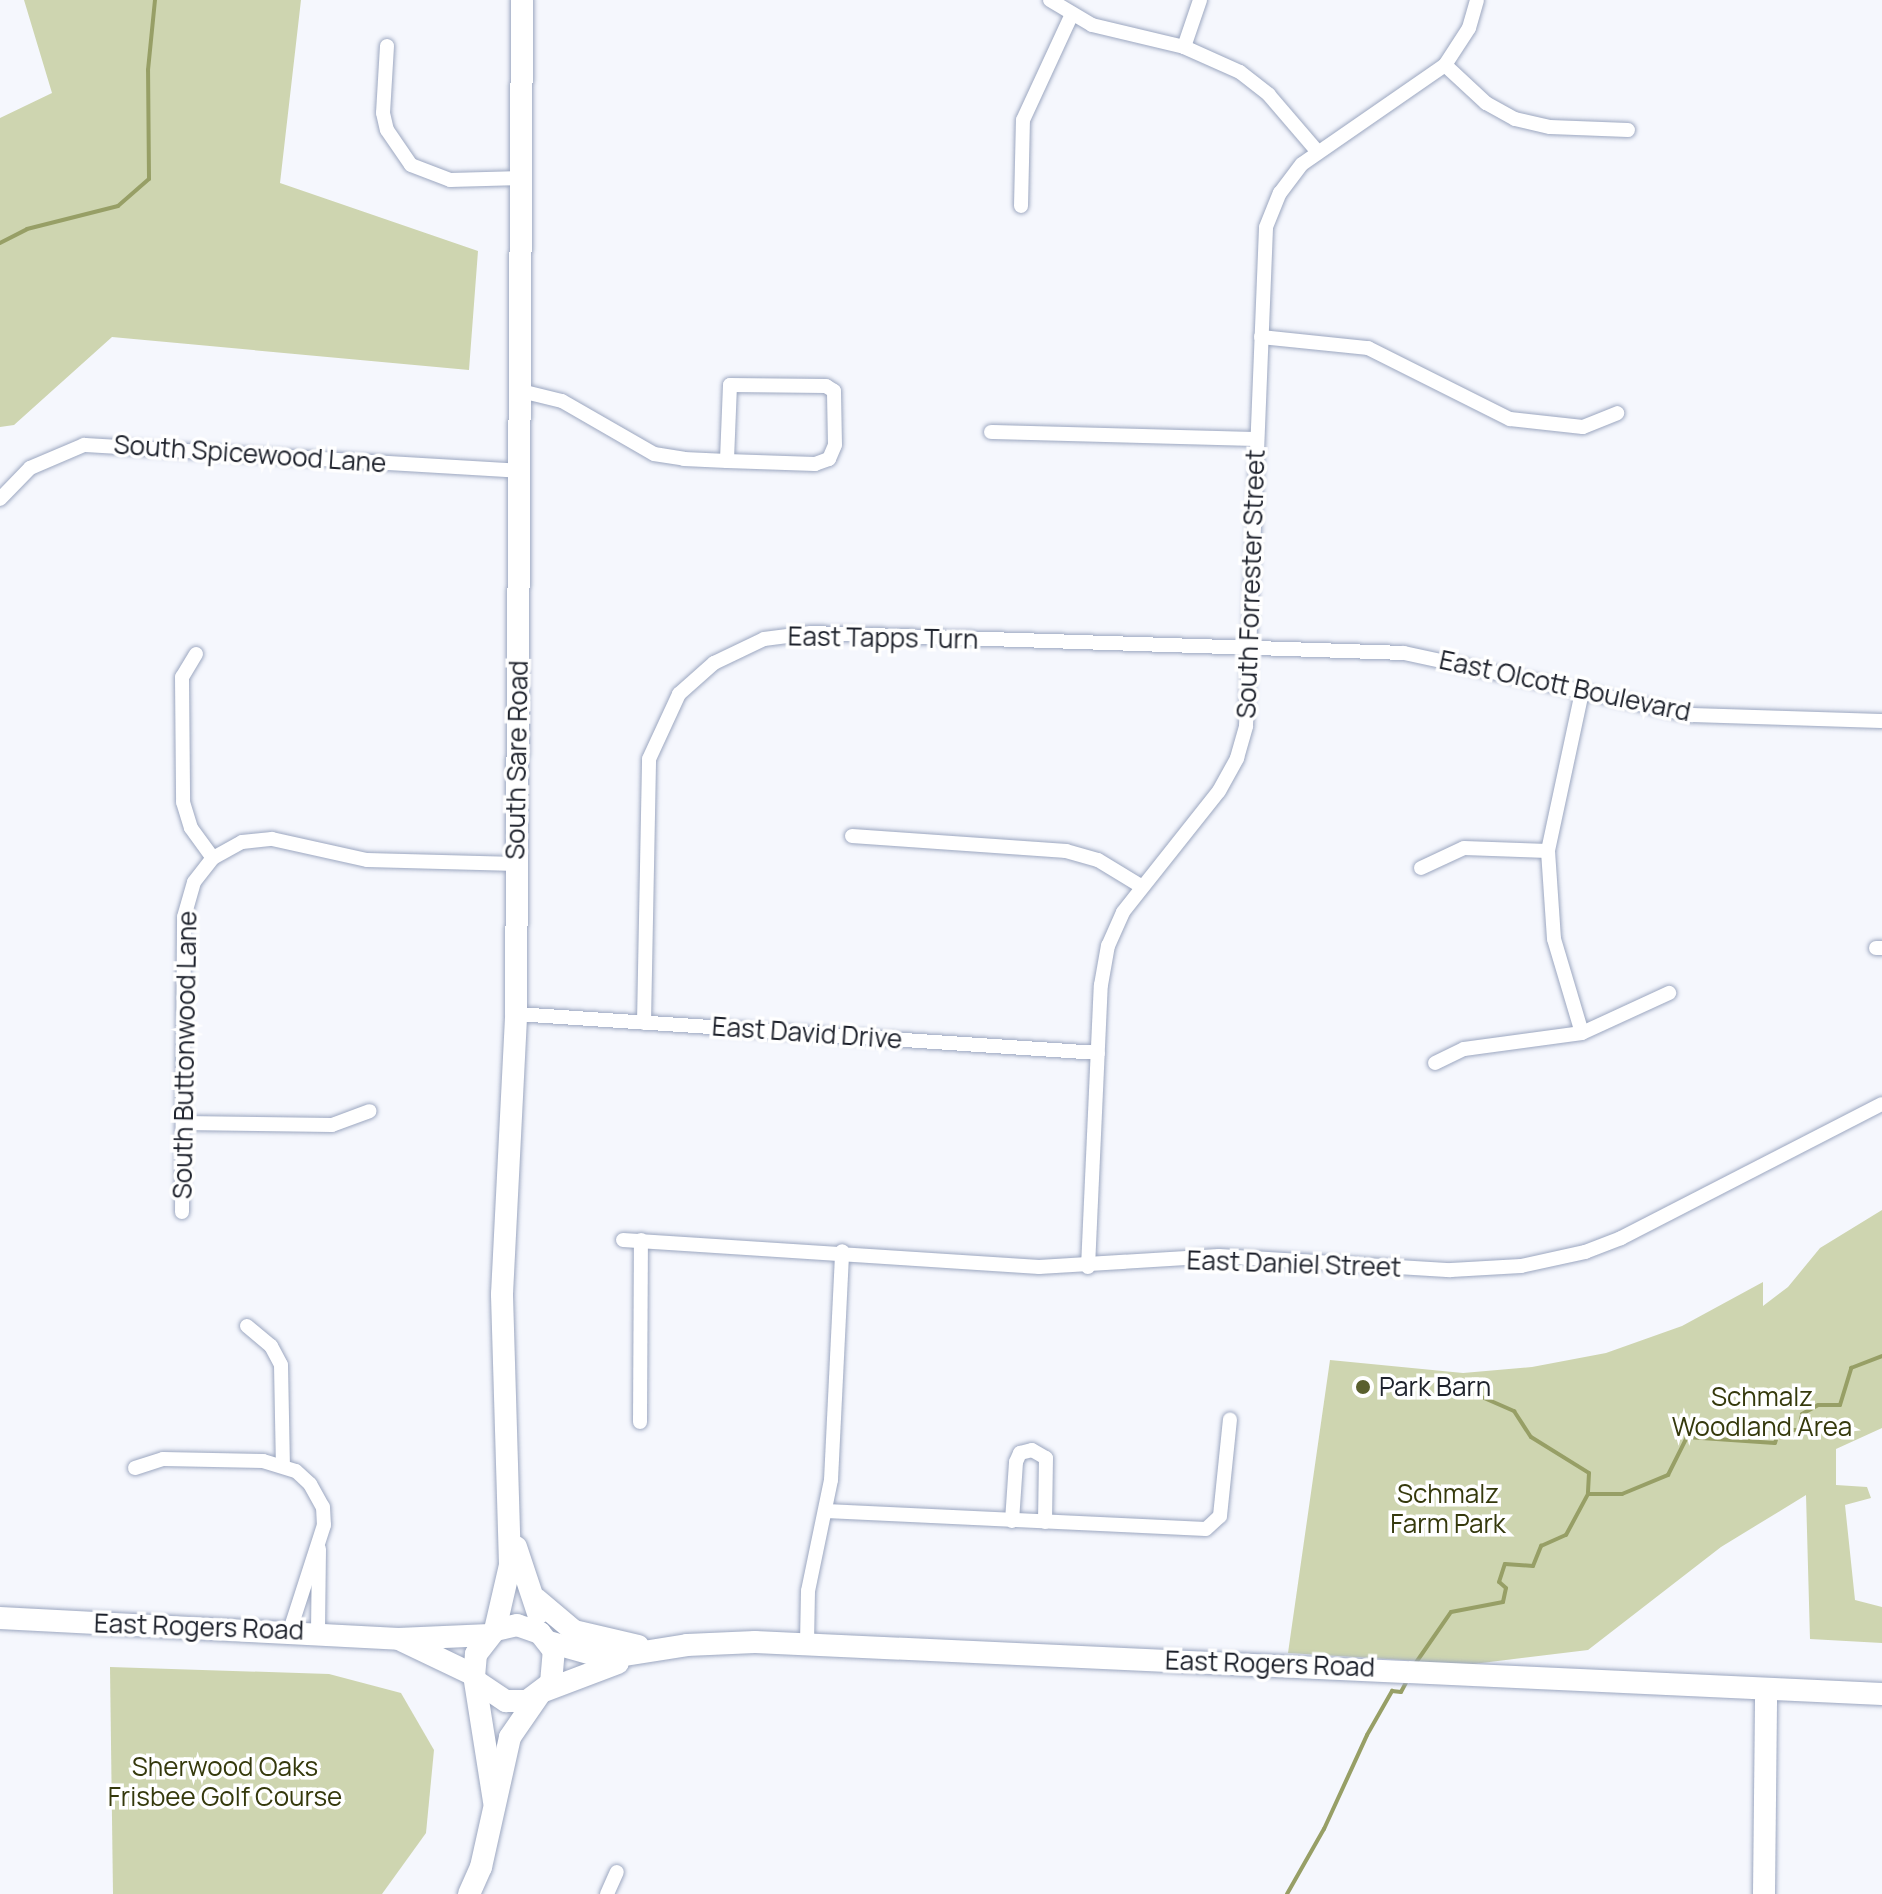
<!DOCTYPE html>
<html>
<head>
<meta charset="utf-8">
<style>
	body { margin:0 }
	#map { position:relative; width:1882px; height:1894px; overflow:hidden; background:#f5f7fd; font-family:Manrope,sans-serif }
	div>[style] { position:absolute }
	.green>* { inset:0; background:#ced5b0 }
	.stream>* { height:4px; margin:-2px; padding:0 2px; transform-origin:2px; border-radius:2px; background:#979f66 }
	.roads { filter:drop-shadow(0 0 2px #9ca7c0) drop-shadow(0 0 2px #9ca7c0) }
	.street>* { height:14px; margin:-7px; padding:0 7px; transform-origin:7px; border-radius:7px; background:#fff }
	.secondary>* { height:22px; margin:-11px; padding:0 11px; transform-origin:11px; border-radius:11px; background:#fff }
	.dots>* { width:22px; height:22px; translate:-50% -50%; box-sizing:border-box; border:4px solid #fff; border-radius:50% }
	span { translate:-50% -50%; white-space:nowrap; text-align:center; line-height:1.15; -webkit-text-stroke:7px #fff; paint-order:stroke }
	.street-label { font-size:26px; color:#1e222c }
	.poi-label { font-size:26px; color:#1e222c }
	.left { translate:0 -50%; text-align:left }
	.park-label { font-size:26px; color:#35390c }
</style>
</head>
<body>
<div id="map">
	<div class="green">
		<i style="clip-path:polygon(24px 0,301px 0,280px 183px,478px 251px,469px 370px,112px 337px,14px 425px,0 427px,0 118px,52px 93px)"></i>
		<i style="clip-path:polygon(1882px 1210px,1882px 1428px,1836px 1449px,1836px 1485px,1867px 1487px,1871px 1498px,1845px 1505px,1855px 1600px,1882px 1607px,1882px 1643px,1810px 1639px,1806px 1495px,1721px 1547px,1588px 1650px,1425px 1670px,1420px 1661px,1288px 1653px,1330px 1360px,1463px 1373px,1532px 1367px,1606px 1353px,1682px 1326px,1763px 1282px,1763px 1306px,1788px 1287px,1820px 1248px)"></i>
		<i style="clip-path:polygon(110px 1667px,329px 1674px,401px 1693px,434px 1750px,426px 1833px,382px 1894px,113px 1894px)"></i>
	</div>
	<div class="stream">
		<i style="left:0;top:243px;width:30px;rotate:-27deg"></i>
		<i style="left:27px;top:229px;width:94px;rotate:-14.2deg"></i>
		<i style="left:118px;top:206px;width:41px;rotate:-41.1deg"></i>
		<i style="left:149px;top:179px;width:109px;rotate:-90.5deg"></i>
		<i style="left:148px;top:70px;width:70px;rotate:-84.3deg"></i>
		<i style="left:1475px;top:1394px;width:43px;rotate:23.6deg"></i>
		<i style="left:1514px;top:1411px;width:31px;rotate:57deg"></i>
		<i style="left:1531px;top:1437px;width:68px;rotate:31.8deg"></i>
		<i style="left:1589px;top:1473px;width:21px;rotate:93deg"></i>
		<i style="left:1588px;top:1494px;width:34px"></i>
		<i style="left:1622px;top:1494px;width:50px;rotate:-22.4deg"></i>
		<i style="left:1668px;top:1475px;width:42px;rotate:-63.4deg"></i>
		<i style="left:1687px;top:1437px;width:88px;rotate:3.9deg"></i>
		<i style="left:1775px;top:1443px;width:14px;rotate:-73deg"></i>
		<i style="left:1779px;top:1430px;width:20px"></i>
		<i style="left:1799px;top:1430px;width:16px;rotate:-79deg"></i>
		<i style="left:1802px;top:1414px;width:18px;rotate:-29deg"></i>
		<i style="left:1818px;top:1405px;width:22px"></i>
		<i style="left:1840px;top:1405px;width:39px;rotate:-73deg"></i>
		<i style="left:1851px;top:1368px;width:33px;rotate:-21deg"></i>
		<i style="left:1415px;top:1664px;width:63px;rotate:-55.3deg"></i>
		<i style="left:1451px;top:1612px;width:53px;rotate:-10.9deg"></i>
		<i style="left:1503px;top:1602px;width:14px;rotate:-78deg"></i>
		<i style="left:1506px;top:1588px;width:9px;rotate:-139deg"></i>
		<i style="left:1499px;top:1582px;width:19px;rotate:-72deg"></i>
		<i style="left:1505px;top:1564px;width:28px;rotate:4deg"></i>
		<i style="left:1533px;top:1566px;width:22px;rotate:-68deg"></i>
		<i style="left:1541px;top:1546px;width:27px;rotate:-24deg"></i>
		<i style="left:1566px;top:1535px;width:47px;rotate:-61.8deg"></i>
		<i style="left:1287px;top:1894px;width:75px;rotate:-60.4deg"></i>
		<i style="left:1324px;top:1829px;width:103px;rotate:-65.4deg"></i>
		<i style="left:1367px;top:1735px;width:51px;rotate:-60.4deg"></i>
		<i style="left:1392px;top:1691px;width:9px;rotate:6deg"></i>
		<i style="left:1401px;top:1692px;width:15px;rotate:-62deg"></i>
	</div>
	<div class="roads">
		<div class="street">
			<i style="left:1050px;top:0;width:49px;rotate:30.8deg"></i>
			<i style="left:1092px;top:25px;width:95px;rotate:13.4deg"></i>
			<i style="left:1184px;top:47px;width:61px;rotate:24.1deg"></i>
			<i style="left:1240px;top:72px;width:37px;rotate:38deg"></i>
			<i style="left:1269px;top:95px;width:74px;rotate:49.4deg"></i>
			<i style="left:387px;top:46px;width:67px;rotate:93.4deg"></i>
			<i style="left:383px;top:113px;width:17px;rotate:77deg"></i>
			<i style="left:387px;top:130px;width:42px;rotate:55.6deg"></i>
			<i style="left:411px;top:165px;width:42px;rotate:21deg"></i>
			<i style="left:450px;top:180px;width:72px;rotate:-1.6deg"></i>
			<i style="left:1184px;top:47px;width:50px;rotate:-71.2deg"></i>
			<i style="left:1445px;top:65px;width:56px;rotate:42.8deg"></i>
			<i style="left:1486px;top:103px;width:33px;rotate:29deg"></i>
			<i style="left:1515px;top:119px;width:36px;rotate:13deg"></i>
			<i style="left:1550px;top:127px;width:78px;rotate:2.2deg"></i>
			<i style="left:1021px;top:206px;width:86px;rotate:-88.7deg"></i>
			<i style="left:1023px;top:120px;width:115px;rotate:-65.2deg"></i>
			<i style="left:1261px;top:337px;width:108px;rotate:5.9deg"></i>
			<i style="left:1368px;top:348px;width:159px;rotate:26.6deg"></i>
			<i style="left:1510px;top:419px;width:73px;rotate:6.3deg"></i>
			<i style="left:1583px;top:427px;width:37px;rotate:-22deg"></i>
			<i style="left:521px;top:391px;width:42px;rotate:13.7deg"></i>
			<i style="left:562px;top:401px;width:106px;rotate:29.9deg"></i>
			<i style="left:654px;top:454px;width:30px;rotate:9deg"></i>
			<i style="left:684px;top:459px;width:43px;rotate:2.7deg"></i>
			<i style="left:727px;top:461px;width:88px;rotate:2deg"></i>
			<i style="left:815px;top:464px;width:15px;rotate:-20deg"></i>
			<i style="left:829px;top:459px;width:15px;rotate:-67deg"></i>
			<i style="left:835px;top:445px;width:54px;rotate:-91.1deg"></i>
			<i style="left:834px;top:391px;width:9px;rotate:-148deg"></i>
			<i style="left:826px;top:386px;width:96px;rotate:-179.4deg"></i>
			<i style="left:730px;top:385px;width:76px;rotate:92.3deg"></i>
			<i style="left:991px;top:432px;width:266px;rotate:1.5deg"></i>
			<i style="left:0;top:499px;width:43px;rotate:-45.9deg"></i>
			<i style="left:30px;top:468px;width:59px;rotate:-23.1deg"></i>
			<i style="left:84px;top:445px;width:437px;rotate:3.4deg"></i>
			<i style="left:196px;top:654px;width:27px;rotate:121deg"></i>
			<i style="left:182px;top:677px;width:125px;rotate:89.5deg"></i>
			<i style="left:183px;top:802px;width:27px;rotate:73deg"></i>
			<i style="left:191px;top:828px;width:37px;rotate:54deg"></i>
			<i style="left:1582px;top:692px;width:163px;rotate:102.1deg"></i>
			<i style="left:1548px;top:851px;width:88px;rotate:86.1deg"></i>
			<i style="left:1554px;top:939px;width:98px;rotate:73.4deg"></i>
			<i style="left:852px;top:836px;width:215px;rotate:4deg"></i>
			<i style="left:1066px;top:851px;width:33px;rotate:16deg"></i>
			<i style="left:1098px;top:860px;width:50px;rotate:31.2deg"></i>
			<i style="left:1421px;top:868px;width:47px;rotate:-24.9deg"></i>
			<i style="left:1464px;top:848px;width:84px;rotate:2deg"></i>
			<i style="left:1876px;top:948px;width:6px"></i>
			<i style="left:516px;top:1014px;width:583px;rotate:3.83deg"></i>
			<i style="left:644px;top:1023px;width:264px;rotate:-88.9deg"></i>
			<i style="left:649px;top:759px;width:72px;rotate:-65.2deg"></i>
			<i style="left:679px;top:694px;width:47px;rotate:-41.5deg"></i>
			<i style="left:714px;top:663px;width:55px;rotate:-25.6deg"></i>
			<i style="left:764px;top:639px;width:47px;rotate:-7.3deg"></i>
			<i style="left:811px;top:633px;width:593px;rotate:1.93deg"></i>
			<i style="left:1404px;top:653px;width:294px;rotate:12.2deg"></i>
			<i style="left:1691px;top:715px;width:191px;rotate:1.8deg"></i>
			<i style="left:1435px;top:1063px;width:32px;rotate:-26deg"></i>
			<i style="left:1464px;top:1049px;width:119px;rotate:-7.7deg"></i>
			<i style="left:1582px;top:1033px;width:96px;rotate:-24.7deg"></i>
			<i style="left:183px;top:1123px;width:149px;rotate:0.8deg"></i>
			<i style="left:332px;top:1125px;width:40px;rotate:-20.2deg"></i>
			<i style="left:182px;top:1212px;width:295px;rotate:-89.6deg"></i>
			<i style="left:184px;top:917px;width:36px;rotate:-74deg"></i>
			<i style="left:194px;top:882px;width:31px;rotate:-52deg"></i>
			<i style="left:213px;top:858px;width:33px;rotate:-29deg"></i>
			<i style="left:242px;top:842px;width:30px;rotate:-6deg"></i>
			<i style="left:272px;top:839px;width:97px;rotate:12.5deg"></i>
			<i style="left:367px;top:860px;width:150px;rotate:1.5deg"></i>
			<i style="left:623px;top:1240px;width:417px;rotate:3.7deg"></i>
			<i style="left:1039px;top:1267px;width:180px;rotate:-3.5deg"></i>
			<i style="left:1219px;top:1256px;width:232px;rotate:3.5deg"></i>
			<i style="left:1451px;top:1270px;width:70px;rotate:-3.3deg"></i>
			<i style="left:1521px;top:1266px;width:66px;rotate:-12.3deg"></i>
			<i style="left:1585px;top:1252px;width:39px;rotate:-21deg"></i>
			<i style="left:1621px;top:1238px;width:293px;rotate:-27.2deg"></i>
			<i style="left:1088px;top:1267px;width:282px;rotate:-87.4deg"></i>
			<i style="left:1101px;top:985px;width:40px;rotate:-80deg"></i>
			<i style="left:1108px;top:946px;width:37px;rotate:-66deg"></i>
			<i style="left:1123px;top:912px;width:154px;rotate:-51.6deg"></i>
			<i style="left:1219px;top:791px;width:38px;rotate:-61deg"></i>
			<i style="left:1237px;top:758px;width:33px;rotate:-74deg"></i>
			<i style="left:1246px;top:726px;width:499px;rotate:-87.7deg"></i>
			<i style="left:1266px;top:227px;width:37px;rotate:-68deg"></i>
			<i style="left:1280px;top:193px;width:36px;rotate:-53deg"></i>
			<i style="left:1302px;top:164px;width:174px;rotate:-34.7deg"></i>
			<i style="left:1445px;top:65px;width:44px;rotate:-57deg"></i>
			<i style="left:1469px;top:28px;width:29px;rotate:-74deg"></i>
			<i style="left:247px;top:1326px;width:31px;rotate:40deg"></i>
			<i style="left:271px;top:1346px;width:21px;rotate:62deg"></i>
			<i style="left:281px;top:1365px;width:100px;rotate:88.9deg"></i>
			<i style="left:640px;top:1422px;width:182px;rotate:-89.7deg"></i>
			<i style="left:135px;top:1468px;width:29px;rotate:-18deg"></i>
			<i style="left:163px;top:1459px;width:100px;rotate:1.1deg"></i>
			<i style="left:263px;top:1461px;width:34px;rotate:17deg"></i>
			<i style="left:296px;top:1471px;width:19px;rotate:43deg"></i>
			<i style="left:310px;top:1484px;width:26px;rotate:61deg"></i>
			<i style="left:323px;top:1507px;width:18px;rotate:87deg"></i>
			<i style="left:324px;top:1525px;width:110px;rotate:107.9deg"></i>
			<i style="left:826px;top:1511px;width:380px;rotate:2.7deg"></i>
			<i style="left:1206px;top:1529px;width:19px;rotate:-43deg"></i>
			<i style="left:1220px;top:1516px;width:97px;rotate:-84.1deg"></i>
			<i style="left:1012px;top:1521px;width:59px;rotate:-86.1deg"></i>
			<i style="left:1016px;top:1462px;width:10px;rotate:-66deg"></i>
			<i style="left:1020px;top:1453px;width:12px;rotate:-14deg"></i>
			<i style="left:1032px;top:1450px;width:16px;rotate:30deg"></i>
			<i style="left:1046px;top:1458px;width:64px;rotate:90.9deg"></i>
			<i style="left:318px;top:1631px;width:82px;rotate:-89.3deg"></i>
			<i style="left:807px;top:1643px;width:52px;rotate:-88.9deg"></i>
			<i style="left:808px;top:1591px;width:113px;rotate:-78.3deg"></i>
			<i style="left:831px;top:1480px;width:229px;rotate:-87.2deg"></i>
			<i style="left:607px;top:1894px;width:24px;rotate:-66deg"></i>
		</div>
		<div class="secondary">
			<i style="left:516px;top:1547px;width:70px;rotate:71.6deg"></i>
			<i style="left:536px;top:1599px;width:50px;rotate:40.1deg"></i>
			<i style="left:574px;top:1631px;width:66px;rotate:13.2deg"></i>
			<i style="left:0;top:1618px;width:399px;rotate:3deg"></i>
			<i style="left:398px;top:1639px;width:92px;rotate:-2.5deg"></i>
			<i style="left:495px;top:1630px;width:67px;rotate:-77deg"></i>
			<i style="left:510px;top:1565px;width:271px;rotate:-91.7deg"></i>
			<i style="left:502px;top:1294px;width:280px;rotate:-87.1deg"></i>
			<i style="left:516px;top:1014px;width:1014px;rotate:-89.66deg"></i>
			<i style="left:403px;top:1641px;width:79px;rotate:25.6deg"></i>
			<i style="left:549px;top:1642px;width:59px;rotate:15.7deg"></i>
			<i style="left:606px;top:1658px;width:82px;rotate:-9.1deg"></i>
			<i style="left:687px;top:1645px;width:68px;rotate:-2.5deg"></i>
			<i style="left:755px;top:1642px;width:1128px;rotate:2.64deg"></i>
			<i style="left:476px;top:1681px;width:36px;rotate:34deg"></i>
			<i style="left:506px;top:1701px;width:21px"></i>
			<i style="left:527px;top:1701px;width:30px;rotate:-37deg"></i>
			<i style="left:551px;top:1683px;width:32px;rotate:-85deg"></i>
			<i style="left:554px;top:1651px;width:23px;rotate:-128deg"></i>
			<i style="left:540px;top:1633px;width:24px;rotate:-161deg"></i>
			<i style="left:517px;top:1625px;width:23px;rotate:167deg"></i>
			<i style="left:495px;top:1630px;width:31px;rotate:128deg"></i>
			<i style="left:476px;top:1654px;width:21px;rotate:95deg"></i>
			<i style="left:474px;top:1675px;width:128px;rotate:81deg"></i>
			<i style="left:544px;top:1691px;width:79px;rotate:-20.7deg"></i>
			<i style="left:469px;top:1894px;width:30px;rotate:-66deg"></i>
			<i style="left:481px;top:1867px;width:133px;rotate:-77.4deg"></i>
			<i style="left:510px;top:1737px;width:51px;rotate:-55.4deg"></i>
			<i style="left:1764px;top:1894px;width:205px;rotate:-89.4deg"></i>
		</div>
	</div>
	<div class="dots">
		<i style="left:1363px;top:1387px;background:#595f2d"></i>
	</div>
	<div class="street-label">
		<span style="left:250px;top:454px;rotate:4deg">South Spicewood Lane</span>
		<span style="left:1251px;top:584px;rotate:-88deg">South Forrester Street</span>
		<span style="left:883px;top:638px;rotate:1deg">East Tapps Turn</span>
		<span style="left:1565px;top:686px;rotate:12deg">East Olcott Boulevard</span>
		<span style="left:517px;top:760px;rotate:-89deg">South Sare Road</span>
		<span style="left:807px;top:1033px;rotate:4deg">East David Drive</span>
		<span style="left:185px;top:1055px;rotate:-89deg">South Buttonwood Lane</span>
		<span style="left:1294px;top:1264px;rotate:2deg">East Daniel Street</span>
		<span style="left:199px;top:1627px;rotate:2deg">East Rogers Road</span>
		<span style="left:1270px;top:1664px;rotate:2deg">East Rogers Road</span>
	</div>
	<div class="poi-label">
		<span class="left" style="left:1379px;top:1387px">Park Barn</span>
	</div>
	<div class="park-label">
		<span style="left:1762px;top:1412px">Schmalz<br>Woodland Area</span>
		<span style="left:1448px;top:1509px">Schmalz<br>Farm Park</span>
		<span style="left:225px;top:1782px">Sherwood Oaks<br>Frisbee Golf Course</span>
	</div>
</div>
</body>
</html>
